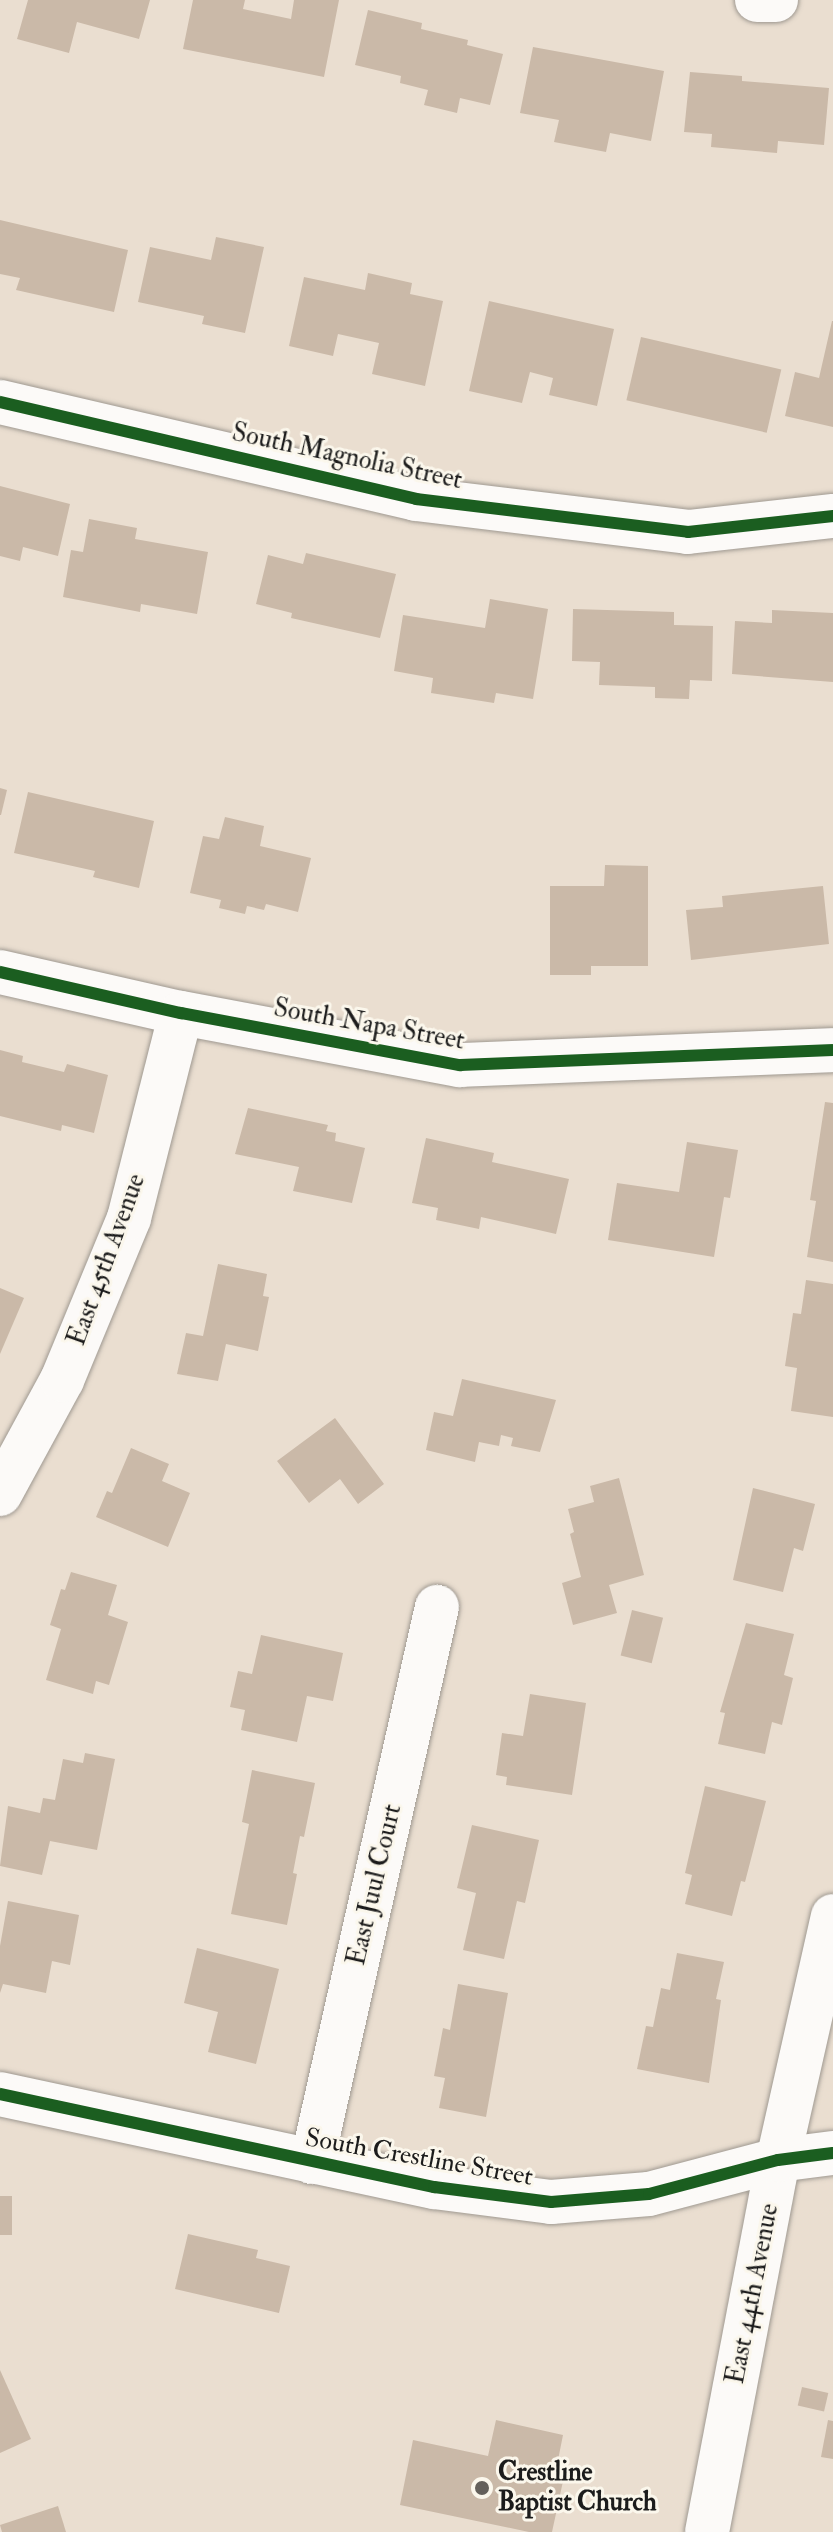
<!DOCTYPE html>
<html>
<head>
<meta charset="utf-8">
<style>
	body { margin:0 }
	#map { position:relative; width:833px; height:2532px; overflow:hidden; background:#eaded0; font-family:"IM FELL Double Pica",serif }
	div>[style] { position:absolute }
	.building>* { inset:0; background:#cab9a8; transform-origin:0 0 }
	.roads { filter:drop-shadow(0 0 2px #9f9991) drop-shadow(0 0 2px #9f9991) }
	.minor>* { height:44px; margin:-22px; padding:0 22px; transform-origin:22px; border-radius:22px; background:#fcfaf8 }
	.cycleway>* { height:12px; margin:-6px; padding:0 6px; transform-origin:6px; border-radius:6px; background:#1b5e20 }
	.dots>* { width:22px; height:22px; translate:-50% -50%; box-sizing:border-box; border:4px solid #fbf7ec; border-radius:50% }
	span { translate:-50% -50%; white-space:nowrap; text-align:center; line-height:1.15; -webkit-text-stroke:6px #fbf7ec; paint-order:stroke }
	.street-label { font-size:26px; color:#1c1c1c }
	.poi-label { font-size:26px; color:#1c1c1c; font-weight:700 }
	.left { translate:0 -50%; text-align:left }
</style>
</head>
<body>
<div id="map">
	<div class="building">
		<i style="clip-path:polygon(28px 0,150px 0,139px 39px,77px 22px,69px 53px,17px 39px)"></i>
		<i style="clip-path:polygon(193px 0,245px 0,243px 9px,291px 19px,294px 0,339px 0,324px 77px,183px 49px)"></i>
		<i style="clip-path:polygon(368px 10px,422px 23px,421px 29px,468px 40px,467px 45px,503px 54px,490px 105px,460px 98px,457px 113px,424px 105px,428px 90px,400px 83px,401px 76px,355px 65px)"></i>
		<i style="clip-path:polygon(533px 47px,664px 71px,651px 141px,610px 133px,606px 152px,554px 142px,559px 120px,520px 113px)"></i>
		<i style="clip-path:polygon(690px 72px,742px 76px,742px 81px,829px 88px,824px 145px,778px 141px,777px 153px,711px 147px,712px 134px,684px 132px)"></i>
		<i style="clip-path:polygon(0 220px,128px 250px,114px 312px,16px 290px,20px 278px,0 274px)"></i>
		<i style="clip-path:polygon(216px 237px,264px 247px,245px 333px,202px 324px,204px 316px,138px 302px,150px 247px,211px 260px)"></i>
		<i style="clip-path:polygon(368px 273px,412px 283px,410px 294px,443px 301px,425px 386px,372px 374px,379px 343px,338px 334px,333px 356px,289px 346px,304px 277px,365px 290px)"></i>
		<i style="clip-path:polygon(489px 301px,614px 329px,597px 406px,549px 395px,553px 378px,530px 372px,522px 403px,469px 391px)"></i>
		<i style="clip-path:polygon(832px 321px,833px 321px,833px 427px,785px 416px,795px 372px,819px 378px)"></i>
		<i style="left:641px;top:337px;width:144px;height:65px;rotate:13deg"></i>
		<i style="clip-path:polygon(0 486px,70px 504px,58px 556px,23px 547px,20px 561px,0 556px)"></i>
		<i style="clip-path:polygon(89px 519px,137px 528px,135px 539px,208px 552px,197px 614px,141px 604px,140px 612px,63px 597px,71px 550px,83px 552px)"></i>
		<i style="clip-path:polygon(306px 553px,396px 574px,380px 638px,291px 618px,292px 613px,256px 604px,268px 555px,303px 564px)"></i>
		<i style="clip-path:polygon(490px 599px,548px 609px,533px 699px,496px 693px,494px 703px,431px 693px,433px 678px,394px 671px,403px 615px,485px 628px)"></i>
		<i style="clip-path:polygon(573px 609px,674px 612px,674px 625px,713px 626px,712px 681px,690px 680px,689px 699px,655px 698px,655px 687px,599px 685px,600px 662px,572px 661px)"></i>
		<i style="clip-path:polygon(772px 610px,833px 613px,833px 682px,732px 674px,735px 621px,772px 623px)"></i>
		<i style="clip-path:polygon(0 788px,7px 790px,1px 815px,0 815px)"></i>
		<i style="clip-path:polygon(28px 792px,154px 821px,139px 888px,93px 877px,95px 871px,14px 853px)"></i>
		<i style="clip-path:polygon(225px 817px,264px 826px,260px 846px,311px 858px,298px 912px,266px 904px,264px 910px,247px 906px,245px 914px,219px 908px,221px 900px,190px 893px,203px 836px,219px 839px)"></i>
		<i style="clip-path:polygon(605px 865px,648px 866px,648px 966px,591px 966px,591px 975px,550px 975px,550px 886px,604px 886px)"></i>
		<i style="clip-path:polygon(823px 886px,829px 944px,691px 960px,686px 910px,723px 907px,722px 896px)"></i>
		<i style="clip-path:polygon(0 1050px,23px 1056px,22px 1062px,64px 1072px,67px 1064px,108px 1075px,94px 1133px,62px 1125px,61px 1131px,0 1116px)"></i>
		<i style="clip-path:polygon(825px 1102px,833px 1103px,833px 1262px,807px 1257px,816px 1201px,810px 1200px)"></i>
		<i style="clip-path:polygon(248px 1108px,328px 1125px,326px 1131px,336px 1133px,335px 1141px,365px 1148px,352px 1203px,293px 1191px,299px 1167px,235px 1154px)"></i>
		<i style="clip-path:polygon(426px 1138px,494px 1153px,492px 1162px,569px 1179px,556px 1234px,481px 1217px,479px 1229px,436px 1220px,438px 1208px,412px 1203px)"></i>
		<i style="clip-path:polygon(687px 1142px,738px 1150px,730px 1198px,724px 1197px,714px 1257px,608px 1240px,617px 1183px,679px 1192px)"></i>
		<i style="clip-path:polygon(218px 1264px,267px 1274px,263px 1296px,269px 1297px,258px 1351px,226px 1344px,218px 1381px,177px 1374px,186px 1333px,203px 1336px)"></i>
		<i style="clip-path:polygon(806px 1280px,833px 1284px,833px 1417px,791px 1411px,797px 1368px,785px 1366px,793px 1313px,801px 1314px)"></i>
		<i style="clip-path:polygon(0 1288px,24px 1298px,0 1354px)"></i>
		<i style="clip-path:polygon(462px 1379px,556px 1400px,540px 1452px,511px 1446px,513px 1438px,501px 1435px,499px 1446px,479px 1442px,475px 1462px,426px 1450px,434px 1412px,453px 1416px)"></i>
		<i style="clip-path:polygon(335px 1418px,384px 1484px,358px 1504px,340px 1479px,309px 1503px,277px 1461px)"></i>
		<i style="clip-path:polygon(131px 1448px,169px 1464px,162px 1481px,190px 1493px,168px 1547px,96px 1517px,107px 1491px,112px 1493px)"></i>
		<i style="clip-path:polygon(619px 1478px,644px 1575px,609px 1585px,617px 1613px,573px 1625px,562px 1583px,581px 1577px,570px 1534px,574px 1532px,568px 1509px,594px 1502px,590px 1486px)"></i>
		<i style="clip-path:polygon(753px 1488px,815px 1504px,803px 1551px,794px 1548px,783px 1592px,733px 1580px)"></i>
		<i style="clip-path:polygon(71px 1572px,117px 1585px,108px 1615px,128px 1622px,109px 1685px,96px 1681px,93px 1694px,46px 1680px,61px 1629px,50px 1625px,61px 1589px,65px 1590px)"></i>
		<i style="left:632px;top:1610px;width:32px;height:47px;rotate:14deg"></i>
		<i style="clip-path:polygon(746px 1623px,794px 1634px,784px 1675px,793px 1678px,782px 1725px,772px 1722px,765px 1754px,718px 1744px,725px 1713px,720px 1712px)"></i>
		<i style="clip-path:polygon(261px 1635px,343px 1653px,333px 1701px,307px 1696px,297px 1742px,241px 1730px,245px 1710px,230px 1707px,238px 1671px,252px 1674px)"></i>
		<i style="clip-path:polygon(530px 1694px,586px 1703px,572px 1795px,506px 1785px,507px 1777px,496px 1775px,502px 1733px,523px 1736px)"></i>
		<i style="clip-path:polygon(85px 1753px,115px 1759px,97px 1850px,50px 1841px,42px 1875px,0 1866px,8px 1806px,40px 1813px,43px 1798px,55px 1800px,63px 1759px,83px 1763px)"></i>
		<i style="clip-path:polygon(252px 1770px,315px 1783px,304px 1837px,300px 1836px,293px 1873px,297px 1874px,287px 1925px,231px 1914px,249px 1824px,242px 1822px)"></i>
		<i style="clip-path:polygon(705px 1786px,766px 1801px,745px 1882px,741px 1881px,732px 1916px,685px 1904px,692px 1875px,685px 1873px)"></i>
		<i style="clip-path:polygon(472px 1825px,539px 1840px,525px 1903px,517px 1901px,504px 1959px,463px 1950px,476px 1893px,457px 1888px)"></i>
		<i style="clip-path:polygon(8px 1901px,79px 1915px,70px 1965px,52px 1961px,46px 1993px,3px 1984px,0 1993px,0 1946px)"></i>
		<i style="clip-path:polygon(197px 1948px,279px 1969px,256px 2064px,208px 2052px,218px 2012px,184px 2003px)"></i>
		<i style="clip-path:polygon(677px 1953px,724px 1962px,716px 1999px,721px 2000px,709px 2083px,637px 2069px,646px 2026px,653px 2027px,661px 1988px,670px 1990px)"></i>
		<i style="clip-path:polygon(458px 1984px,508px 1993px,486px 2117px,439px 2108px,445px 2078px,434px 2076px,443px 2028px,450px 2030px)"></i>
		<i style="left:0;top:2196px;width:12px;height:39px"></i>
		<i style="clip-path:polygon(188px 2234px,258px 2250px,256px 2258px,290px 2266px,279px 2313px,175px 2289px)"></i>
		<i style="clip-path:polygon(0 2370px,31px 2439px,0 2453px)"></i>
		<i style="left:802px;top:2387px;width:27px;height:19px;rotate:13deg"></i>
		<i style="clip-path:polygon(496px 2420px,563px 2435px,556px 2470px,565px 2472px,552px 2532px,529px 2532px,400px 2505px,413px 2440px,488px 2456px)"></i>
		<i style="clip-path:polygon(828px 2420px,833px 2421px,833px 2459px,821px 2457px)"></i>
		<i style="clip-path:polygon(58px 2506px,66px 2532px,2px 2532px,0 2525px)"></i>
	</div>
	<div class="roads">
		<div class="minor">
			<i style="left:757px;top:0;width:19px"></i>
			<i style="left:0;top:402px;width:427px;rotate:13.1deg"></i>
			<i style="left:416px;top:499px;width:274px;rotate:6.9deg"></i>
			<i style="left:688px;top:532px;width:146px;rotate:-6.3deg"></i>
			<i style="left:0;top:972px;width:186px;rotate:12.8deg"></i>
			<i style="left:181px;top:1013px;width:284px;rotate:10.6deg"></i>
			<i style="left:460px;top:1065px;width:373px;rotate:-2.3deg"></i>
			<i style="left:0;top:1494px;width:130px;rotate:-61.5deg"></i>
			<i style="left:62px;top:1380px;width:175px;rotate:-67.5deg"></i>
			<i style="left:129px;top:1218px;width:211px;rotate:-75.8deg"></i>
			<i style="left:0;top:2094px;width:444px;rotate:12.1deg"></i>
			<i style="left:434px;top:2187px;width:118px;rotate:7.3deg"></i>
			<i style="left:551px;top:2202px;width:98px;rotate:-4.7deg"></i>
			<i style="left:649px;top:2194px;width:133px;rotate:-14.8deg"></i>
			<i style="left:778px;top:2160px;width:55px;rotate:-7.3deg"></i>
			<i style="left:312px;top:2162px;width:569px;rotate:-77.31deg"></i>
			<i style="left:707px;top:2532px;width:379px;rotate:-79.2deg"></i>
			<i style="left:778px;top:2160px;width:250px;rotate:-77.3deg"></i>
		</div>
	</div>
	<div class="cycleway">
		<i style="left:0;top:402px;width:427px;rotate:13.1deg"></i>
		<i style="left:416px;top:499px;width:274px;rotate:6.9deg"></i>
		<i style="left:688px;top:532px;width:146px;rotate:-6.3deg"></i>
		<i style="left:0;top:972px;width:186px;rotate:12.8deg"></i>
		<i style="left:181px;top:1013px;width:284px;rotate:10.6deg"></i>
		<i style="left:460px;top:1065px;width:373px;rotate:-2.3deg"></i>
		<i style="left:0;top:2094px;width:444px;rotate:12.1deg"></i>
		<i style="left:434px;top:2187px;width:118px;rotate:7.3deg"></i>
		<i style="left:551px;top:2202px;width:98px;rotate:-4.7deg"></i>
		<i style="left:649px;top:2194px;width:133px;rotate:-14.8deg"></i>
		<i style="left:778px;top:2160px;width:55px;rotate:-7.3deg"></i>
	</div>
	<div class="dots">
		<i style="left:482px;top:2488px;background:#64605b"></i>
	</div>
	<div class="street-label">
		<span style="left:347px;top:457px;rotate:12deg">South Magnolia Street</span>
		<span style="left:369px;top:1025px;rotate:10deg">South Napa Street</span>
		<span style="left:107px;top:1260px;rotate:-70deg">East 45th Avenue</span>
		<span style="left:375px;top:1885px;rotate:-77deg">East Juul Court</span>
		<span style="left:419px;top:2158px;rotate:10deg">South Crestline Street</span>
		<span style="left:753px;top:2294px;rotate:-79deg">East 44th Avenue</span>
	</div>
	<div class="poi-label">
		<span class="left" style="left:498px;top:2488px">Crestline<br>Baptist Church</span>
	</div>
</div>
</body>
</html>
